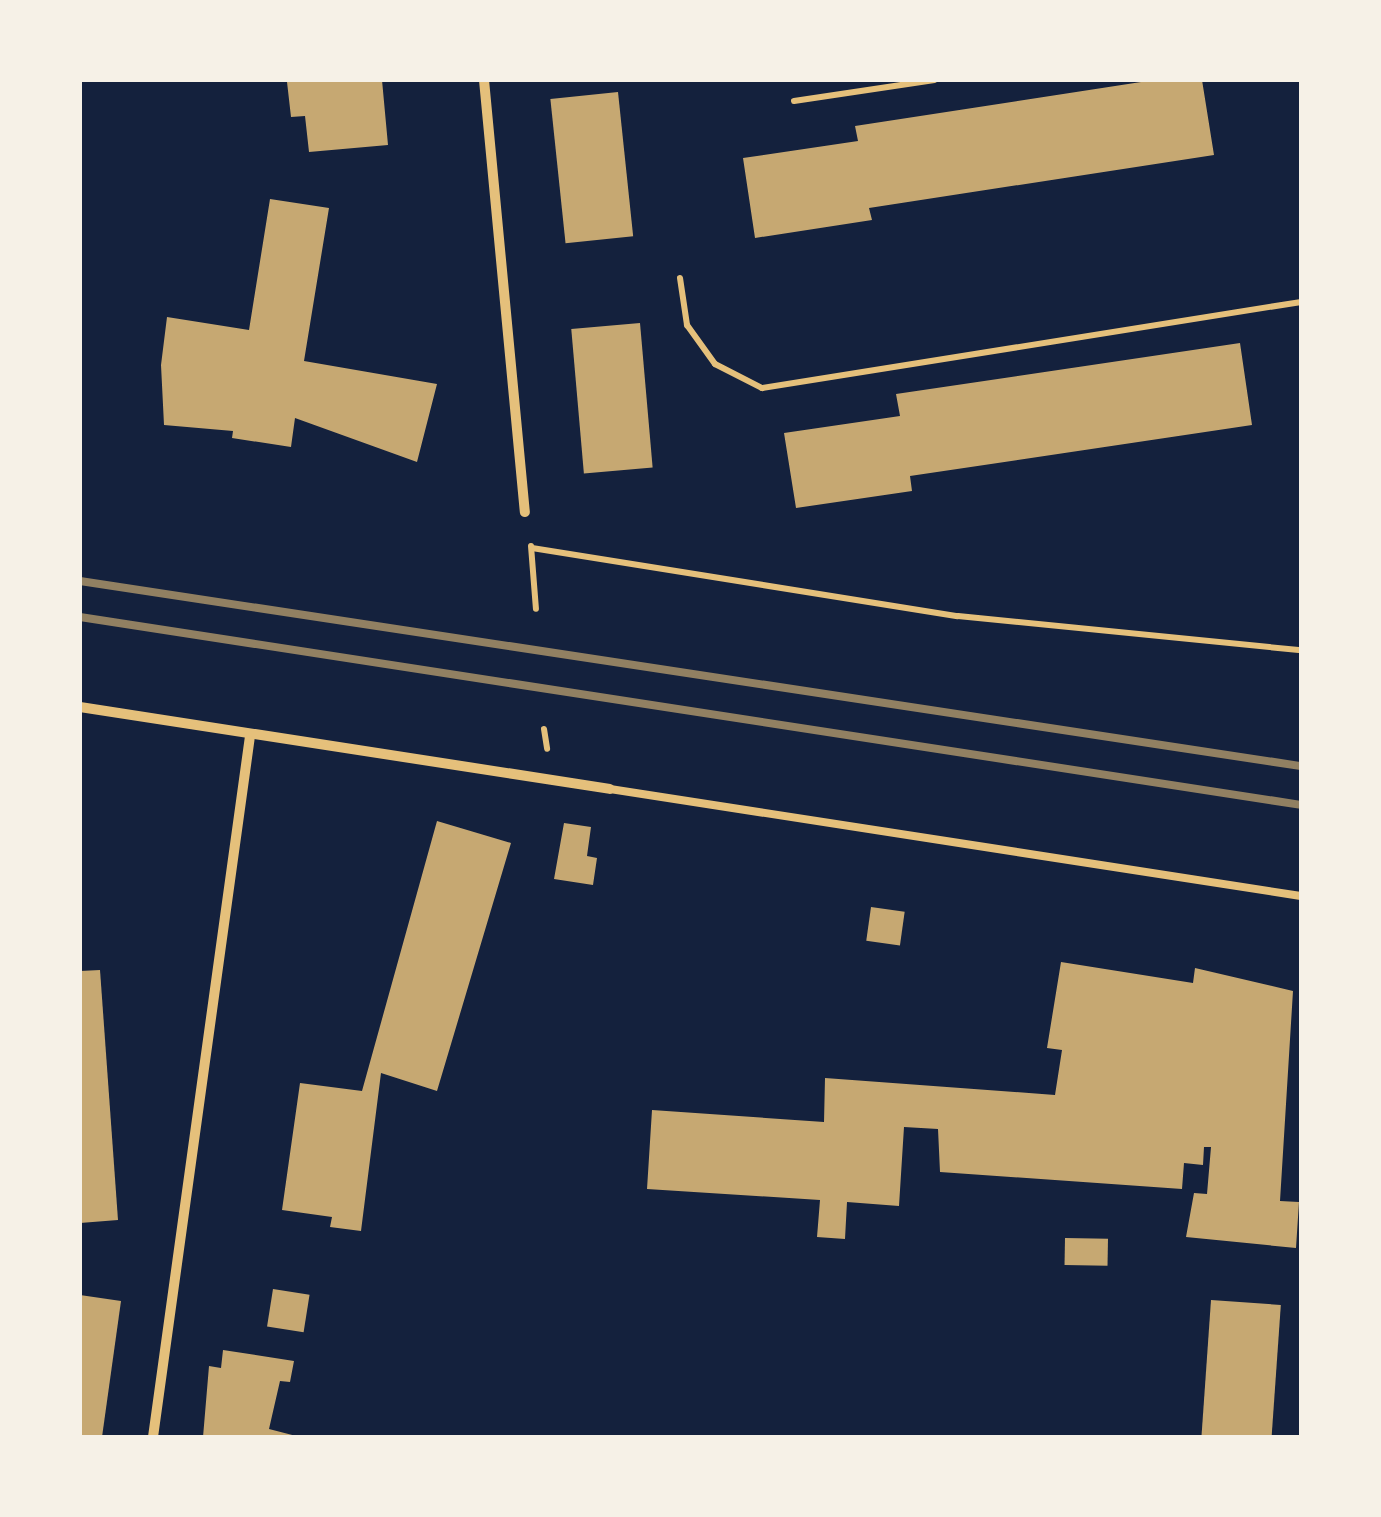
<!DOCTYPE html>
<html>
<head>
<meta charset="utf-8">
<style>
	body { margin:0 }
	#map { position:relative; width:1381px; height:1517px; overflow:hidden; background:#14213d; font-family:Mulish,sans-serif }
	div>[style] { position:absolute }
	.building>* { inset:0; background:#c6a872; transform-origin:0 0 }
	.path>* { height:6px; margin:-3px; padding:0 3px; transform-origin:3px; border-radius:3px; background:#e5c07b }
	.service>* { height:8px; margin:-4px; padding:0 4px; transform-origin:4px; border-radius:4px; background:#e5c07b }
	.minor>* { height:10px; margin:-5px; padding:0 5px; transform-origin:5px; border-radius:5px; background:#e5c07b }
	.rail>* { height:8px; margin:-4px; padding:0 4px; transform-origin:4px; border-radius:4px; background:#918062 }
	span { translate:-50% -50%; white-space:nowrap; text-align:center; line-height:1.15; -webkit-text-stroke:10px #f6f1e7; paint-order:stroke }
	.frame { position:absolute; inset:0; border:82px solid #f6f1e7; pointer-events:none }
</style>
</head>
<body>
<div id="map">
	<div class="building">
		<i style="clip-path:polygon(382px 80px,388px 145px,309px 152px,305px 116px,291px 117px,287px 82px)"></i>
		<i style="clip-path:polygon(1154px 80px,1202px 80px,1214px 155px,869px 208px,872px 220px,755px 238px,743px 158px,858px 141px,855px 126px)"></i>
		<i style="left:618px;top:92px;width:145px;height:68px;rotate:84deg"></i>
		<i style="clip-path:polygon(270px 199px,329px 208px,304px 361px,437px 384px,417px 462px,295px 418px,291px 447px,232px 438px,233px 431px,164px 425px,161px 365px,167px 317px,249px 330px)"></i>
		<i style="left:640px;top:323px;width:145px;height:69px;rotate:85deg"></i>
		<i style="clip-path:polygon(1240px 343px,1252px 425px,910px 476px,912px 491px,796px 508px,784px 433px,900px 416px,896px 394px)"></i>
		<i style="clip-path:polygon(437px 821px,511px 843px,437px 1091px,381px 1073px,361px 1231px,330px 1227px,332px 1217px,282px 1210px,300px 1083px,362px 1091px)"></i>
		<i style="clip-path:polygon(564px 823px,591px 827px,587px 856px,597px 858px,593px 885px,554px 879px)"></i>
		<i style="left:871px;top:907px;width:34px;height:34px;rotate:8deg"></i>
		<i style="clip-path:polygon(1061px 962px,1193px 983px,1195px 968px,1293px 991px,1280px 1201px,1299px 1202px,1296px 1248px,1186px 1237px,1194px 1193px,1207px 1194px,1211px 1147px,1204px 1147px,1203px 1165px,1184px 1163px,1182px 1189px,940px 1172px,938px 1129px,904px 1127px,899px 1206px,847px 1202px,845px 1239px,817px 1237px,820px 1200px,647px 1189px,652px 1110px,824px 1122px,825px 1078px,1055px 1095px,1062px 1050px,1047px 1048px)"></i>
		<i style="clip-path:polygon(100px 970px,118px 1220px,80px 1223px,80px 971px)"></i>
		<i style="left:1065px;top:1238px;width:43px;height:27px;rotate:1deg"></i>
		<i style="left:273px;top:1289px;width:37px;height:38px;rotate:9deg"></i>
		<i style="clip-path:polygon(80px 1295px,121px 1301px,102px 1437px,80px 1437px)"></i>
		<i style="left:1211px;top:1300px;width:70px;height:137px;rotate:4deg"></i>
		<i style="clip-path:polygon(223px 1350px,294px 1361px,290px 1382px,280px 1381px,269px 1429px,300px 1437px,203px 1437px,209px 1366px,221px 1368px)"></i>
	</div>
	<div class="path">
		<i style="left:794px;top:101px;width:142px;rotate:-8.5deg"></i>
		<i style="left:680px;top:278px;width:48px;rotate:81.5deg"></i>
		<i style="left:687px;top:325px;width:48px;rotate:54.3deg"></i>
		<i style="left:715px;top:364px;width:53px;rotate:27.1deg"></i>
		<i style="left:762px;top:388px;width:546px;rotate:-9.07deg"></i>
		<i style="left:531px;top:546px;width:63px;rotate:85.5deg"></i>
		<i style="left:532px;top:548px;width:431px;rotate:9.1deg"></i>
		<i style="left:958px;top:616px;width:345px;rotate:5.7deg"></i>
		<i style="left:544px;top:729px;width:20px;rotate:81deg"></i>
	</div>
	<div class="service">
		<i style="left:610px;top:789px;width:699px;rotate:8.8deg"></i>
	</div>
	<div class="minor">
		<i style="left:484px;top:80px;width:434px;rotate:84.6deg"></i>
		<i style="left:80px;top:707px;width:536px;rotate:8.79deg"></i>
		<i style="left:153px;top:1437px;width:708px;rotate:-82.12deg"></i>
	</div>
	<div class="rail">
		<i style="left:80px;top:581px;width:1235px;rotate:8.62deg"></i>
		<i style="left:80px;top:617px;width:1235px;rotate:8.75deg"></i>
	</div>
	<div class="frame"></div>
</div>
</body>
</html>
